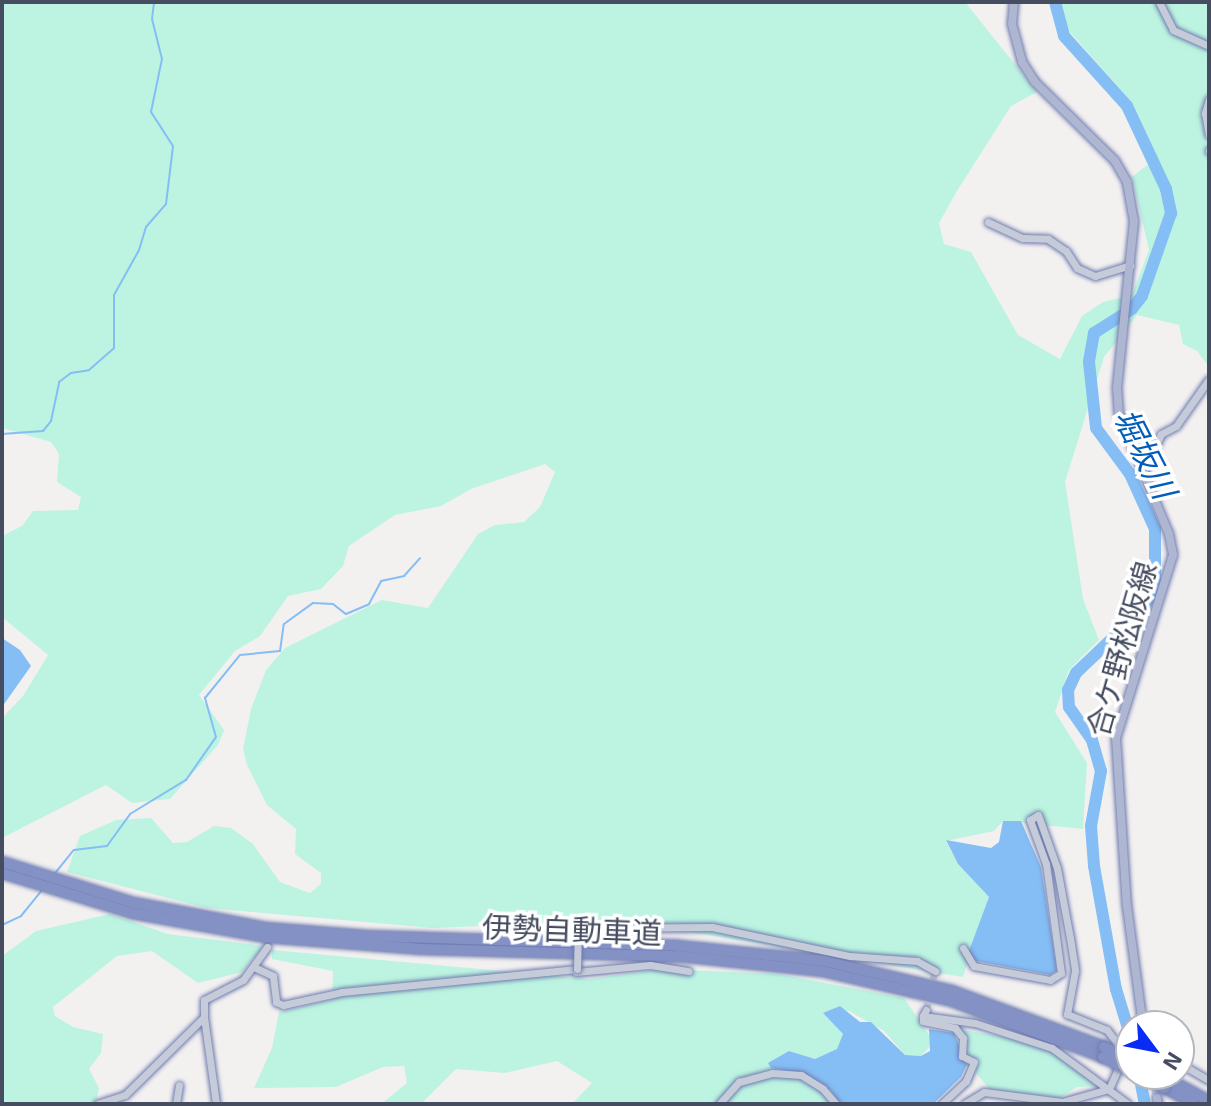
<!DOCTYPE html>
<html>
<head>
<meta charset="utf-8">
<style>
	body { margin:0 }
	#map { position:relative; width:1211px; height:1106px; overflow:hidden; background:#f3f1f0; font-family:"Exo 2","Noto Sans JP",sans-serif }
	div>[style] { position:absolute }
	.green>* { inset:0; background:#bcf4e1 }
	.water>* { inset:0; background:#85bef5 }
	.stream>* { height:2px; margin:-1px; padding:0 1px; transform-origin:1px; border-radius:1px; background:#85bef5 }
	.river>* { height:12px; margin:-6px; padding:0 6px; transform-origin:6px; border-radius:6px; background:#85bef5 }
	.minor-tunnel>* { height:7px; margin-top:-3.5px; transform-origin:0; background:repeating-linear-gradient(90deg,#d0d0d3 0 7px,transparent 0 10.5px) }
	.major-tunnel>* { height:8px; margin-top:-4px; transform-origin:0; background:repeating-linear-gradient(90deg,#d0d0d3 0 8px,transparent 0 12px) }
	.roads { filter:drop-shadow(0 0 2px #6f7caf) drop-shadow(0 0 2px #6f7caf) }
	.minor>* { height:7px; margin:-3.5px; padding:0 3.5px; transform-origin:3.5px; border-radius:3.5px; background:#c6cbd9 }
	.major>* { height:8px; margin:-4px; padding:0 4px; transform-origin:4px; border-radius:4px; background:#aeb6d2 }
	.highway>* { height:10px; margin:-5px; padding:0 5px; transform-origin:5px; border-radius:5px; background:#8491c4 }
	.bridges { filter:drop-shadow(0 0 2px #6f7caf) drop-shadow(0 0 2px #6f7caf) }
	.minor-bridge>* { height:7px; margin:-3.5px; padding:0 3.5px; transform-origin:3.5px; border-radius:3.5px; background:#c6cbd9 }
	.highway-bridge>* { height:10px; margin:-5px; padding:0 5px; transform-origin:5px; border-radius:5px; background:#8491c4 }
	span { translate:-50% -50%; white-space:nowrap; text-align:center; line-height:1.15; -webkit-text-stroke:7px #fff; paint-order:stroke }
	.street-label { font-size:30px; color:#464d60 }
	.water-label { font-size:32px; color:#005eba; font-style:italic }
	.frame { position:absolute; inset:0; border:4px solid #464d60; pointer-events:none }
	.north { position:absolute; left:1115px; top:1010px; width:80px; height:80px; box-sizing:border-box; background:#fff; border:2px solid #b5b8bf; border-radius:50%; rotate:122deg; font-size:22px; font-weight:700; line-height:32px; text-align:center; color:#464d60 }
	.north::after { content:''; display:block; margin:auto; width:28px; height:36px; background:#082cf6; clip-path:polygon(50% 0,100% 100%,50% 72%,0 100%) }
</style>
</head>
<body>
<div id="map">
	<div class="green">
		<i style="clip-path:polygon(2px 2px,965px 2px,1037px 92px,1011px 106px,957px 191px,939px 223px,944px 244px,971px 252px,1018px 335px,1060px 359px,1082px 316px,1103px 302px,1132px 295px,1149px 250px,1132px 177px,1156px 158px,1128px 98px,1061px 22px,1056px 2px,1209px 2px,1209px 367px,1197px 351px,1183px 344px,1179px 325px,1137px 315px,1104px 357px,1065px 482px,1083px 599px,1099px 640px,1069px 670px,1055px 712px,1087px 763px,1083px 829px,1003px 821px,994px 831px,946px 841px,958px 864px,989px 897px,963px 977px,616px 920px,433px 928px,207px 908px,67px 872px,80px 836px,116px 820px,151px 818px,173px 843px,187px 842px,214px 826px,231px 828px,253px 844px,280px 882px,310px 893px,321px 884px,321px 873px,295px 854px,296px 829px,267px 805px,247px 765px,243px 749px,251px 709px,266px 670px,285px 648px,382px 600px,428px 608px,478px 534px,495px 525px,524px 522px,540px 507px,555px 472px,545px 464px,471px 489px,441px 506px,395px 515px,349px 546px,343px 566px,321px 589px,288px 596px,260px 636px,235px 651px,199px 695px,224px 730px,218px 745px,170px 799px,132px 803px,106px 785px,2px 838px,2px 718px,23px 696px,48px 655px,2px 617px,2px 536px,22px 526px,33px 511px,78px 510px,81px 497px,57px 482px,59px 454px,51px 442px,2px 428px)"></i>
		<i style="clip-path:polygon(110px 914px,168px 934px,263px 946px,242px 972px,198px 983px,152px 951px,117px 956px,53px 1007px,55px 1016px,73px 1027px,103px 1034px,101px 1053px,89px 1069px,99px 1088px,96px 1104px,2px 1104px,2px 956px,36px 931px)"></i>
		<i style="clip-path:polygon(272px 950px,589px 979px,664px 969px,778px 974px,904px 998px,934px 1042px,921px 1056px,905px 1055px,884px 1031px,849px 1011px,823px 1013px,843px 1034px,838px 1049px,815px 1059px,789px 1051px,794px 1072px,830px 1090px,839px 1098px,835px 1104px,572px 1104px,592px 1083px,557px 1061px,505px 1073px,456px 1069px,421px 1104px,381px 1104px,407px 1083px,404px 1066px,383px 1067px,336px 1087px,254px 1088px,272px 1048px,279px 1012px,332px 1000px,333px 971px,272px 959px)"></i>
		<i style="clip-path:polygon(958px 1029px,1039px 1043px,1103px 1086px,1077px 1087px,1057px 1100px,989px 1089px,965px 1059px)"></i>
	</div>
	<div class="water">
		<i style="clip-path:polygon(2px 638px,20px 650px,31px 666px,2px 707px)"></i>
		<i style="clip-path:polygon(1003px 821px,1021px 821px,1041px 867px,1057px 970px,1050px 975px,966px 959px,989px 897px,958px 864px,946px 840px,991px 848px,999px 842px)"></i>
		<i style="clip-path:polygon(840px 1006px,860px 1022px,871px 1022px,905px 1055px,921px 1056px,930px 1051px,929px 1029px,954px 1033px,967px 1064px,961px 1077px,933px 1104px,841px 1104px,830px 1090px,794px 1072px,771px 1068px,768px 1063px,789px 1051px,815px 1059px,837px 1049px,843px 1034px,823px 1013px)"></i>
	</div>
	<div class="stream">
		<i style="left:2px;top:434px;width:41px;rotate:-4.2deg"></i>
		<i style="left:43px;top:431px;width:13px;rotate:-51deg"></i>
		<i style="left:51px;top:421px;width:40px;rotate:-78deg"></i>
		<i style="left:59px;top:382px;width:15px;rotate:-37deg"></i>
		<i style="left:71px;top:373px;width:18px;rotate:-9deg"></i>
		<i style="left:89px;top:370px;width:33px;rotate:-41deg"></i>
		<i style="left:114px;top:348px;width:53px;rotate:-90deg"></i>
		<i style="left:114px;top:295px;width:51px;rotate:-60.9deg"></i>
		<i style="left:139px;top:250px;width:24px;rotate:-73deg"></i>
		<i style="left:146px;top:227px;width:30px;rotate:-49deg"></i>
		<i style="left:166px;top:204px;width:58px;rotate:-83.1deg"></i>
		<i style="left:173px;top:146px;width:40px;rotate:-122.9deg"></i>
		<i style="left:151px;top:112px;width:54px;rotate:-78.3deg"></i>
		<i style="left:162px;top:59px;width:41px;rotate:-104deg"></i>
		<i style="left:152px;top:19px;width:17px;rotate:-83deg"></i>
		<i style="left:56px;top:872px;width:28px;rotate:-51deg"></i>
		<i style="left:74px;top:850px;width:33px;rotate:-7deg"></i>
		<i style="left:107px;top:846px;width:39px;rotate:-54deg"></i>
		<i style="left:130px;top:814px;width:66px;rotate:-31.3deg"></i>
		<i style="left:186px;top:780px;width:52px;rotate:-55.1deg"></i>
		<i style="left:216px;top:737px;width:41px;rotate:-105.8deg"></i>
		<i style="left:205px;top:698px;width:55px;rotate:-50.9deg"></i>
		<i style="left:240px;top:655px;width:40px;rotate:-5.7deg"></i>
		<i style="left:280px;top:651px;width:27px;rotate:-82deg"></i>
		<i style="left:284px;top:624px;width:36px;rotate:-36deg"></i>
		<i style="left:313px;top:603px;width:20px;rotate:3deg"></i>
		<i style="left:333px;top:604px;width:16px;rotate:38deg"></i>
		<i style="left:346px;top:614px;width:25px;rotate:-23deg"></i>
		<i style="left:369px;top:604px;width:26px;rotate:-62deg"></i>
		<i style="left:381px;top:581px;width:24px;rotate:-12deg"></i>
		<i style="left:404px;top:576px;width:24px;rotate:-48deg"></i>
		<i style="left:2px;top:925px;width:21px;rotate:-25deg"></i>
		<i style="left:21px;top:916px;width:33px;rotate:-51deg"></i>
	</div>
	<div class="river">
		<i style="left:1055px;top:2px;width:35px;rotate:75deg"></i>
		<i style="left:1064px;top:36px;width:94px;rotate:48deg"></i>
		<i style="left:1127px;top:106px;width:92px;rotate:64.8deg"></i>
		<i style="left:1166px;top:189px;width:25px;rotate:78deg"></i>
		<i style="left:1171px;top:213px;width:88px;rotate:109.3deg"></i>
		<i style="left:1142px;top:296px;width:16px;rotate:128deg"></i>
		<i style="left:1132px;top:309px;width:45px;rotate:147.7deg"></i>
		<i style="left:1094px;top:333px;width:29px;rotate:100deg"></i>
		<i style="left:1089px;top:362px;width:66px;rotate:83.9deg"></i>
		<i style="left:1096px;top:428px;width:57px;rotate:53.5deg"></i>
		<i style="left:1130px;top:474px;width:60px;rotate:65.6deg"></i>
		<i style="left:1155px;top:529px;width:60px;rotate:90deg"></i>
		<i style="left:1155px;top:589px;width:26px;rotate:122deg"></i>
		<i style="left:1141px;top:611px;width:90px;rotate:136.4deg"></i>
		<i style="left:1076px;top:673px;width:19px;rotate:115deg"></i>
		<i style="left:1068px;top:690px;width:17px;rotate:87deg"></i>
		<i style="left:1069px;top:707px;width:40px;rotate:55.1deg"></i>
		<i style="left:1092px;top:740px;width:32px;rotate:74deg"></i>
		<i style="left:1101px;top:771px;width:56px;rotate:100.3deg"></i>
		<i style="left:1091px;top:826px;width:40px;rotate:85.7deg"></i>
		<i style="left:1094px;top:866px;width:125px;rotate:79.9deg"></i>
		<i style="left:1116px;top:989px;width:51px;rotate:73deg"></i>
		<i style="left:1139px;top:1074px;width:31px;rotate:79deg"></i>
	</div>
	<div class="minor-tunnel">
		<i style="left:926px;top:1010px;width:40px;rotate:-77deg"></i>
	</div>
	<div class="major-tunnel">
		<i style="left:1153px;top:1074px;width:24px;rotate:81deg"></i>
	</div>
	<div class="roads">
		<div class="minor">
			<i style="left:1159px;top:2px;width:31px;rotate:63deg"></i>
			<i style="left:1173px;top:30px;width:39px;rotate:24deg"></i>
			<i style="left:1209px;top:99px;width:15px;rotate:106deg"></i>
			<i style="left:1205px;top:113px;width:22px;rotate:80deg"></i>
			<i style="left:1209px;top:150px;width:1px;rotate:90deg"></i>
			<i style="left:988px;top:222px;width:38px;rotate:25deg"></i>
			<i style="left:1023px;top:238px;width:25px;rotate:2deg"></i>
			<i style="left:1048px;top:239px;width:22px;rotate:34deg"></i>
			<i style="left:1066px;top:251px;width:20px;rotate:57deg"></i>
			<i style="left:1077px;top:268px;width:20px;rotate:24deg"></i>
			<i style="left:1095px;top:276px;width:37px;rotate:-17deg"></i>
			<i style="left:1143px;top:473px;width:43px;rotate:-65.2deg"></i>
			<i style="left:1161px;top:434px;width:17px;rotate:-28deg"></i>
			<i style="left:1176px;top:426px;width:57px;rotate:-54.9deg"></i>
			<i style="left:578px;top:928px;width:134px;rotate:-0.4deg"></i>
			<i style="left:712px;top:927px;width:141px;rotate:11.9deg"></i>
			<i style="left:850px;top:956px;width:67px;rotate:4.3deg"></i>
			<i style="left:917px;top:961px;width:21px;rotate:29deg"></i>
			<i style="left:963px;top:948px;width:21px;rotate:59deg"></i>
			<i style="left:974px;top:966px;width:77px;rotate:10.4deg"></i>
			<i style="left:1050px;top:980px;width:13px;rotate:-32deg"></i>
			<i style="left:1061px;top:973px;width:110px;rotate:-97.8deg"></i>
			<i style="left:1046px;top:864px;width:47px;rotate:-110deg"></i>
			<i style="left:1030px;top:820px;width:9px;rotate:-32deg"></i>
			<i style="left:1038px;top:815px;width:56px;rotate:70.3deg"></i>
			<i style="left:1057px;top:868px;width:71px;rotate:79.5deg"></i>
			<i style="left:1070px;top:938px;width:33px;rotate:81deg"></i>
			<i style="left:1075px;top:971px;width:44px;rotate:100.5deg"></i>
			<i style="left:1067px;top:1014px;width:43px;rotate:21.8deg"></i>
			<i style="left:1107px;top:1030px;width:15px;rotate:53deg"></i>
			<i style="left:1116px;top:1042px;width:29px;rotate:88deg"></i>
			<i style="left:1117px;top:1071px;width:20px;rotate:114deg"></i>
			<i style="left:256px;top:968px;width:19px;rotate:25deg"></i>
			<i style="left:273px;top:976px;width:26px;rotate:83deg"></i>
			<i style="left:276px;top:1002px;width:8px;rotate:23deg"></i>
			<i style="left:283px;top:1005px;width:60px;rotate:-12.4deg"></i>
			<i style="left:342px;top:992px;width:236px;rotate:-5.6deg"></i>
			<i style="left:576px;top:972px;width:74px;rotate:-5.4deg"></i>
			<i style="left:650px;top:965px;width:39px;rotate:9deg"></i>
			<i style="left:926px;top:1010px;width:7px;rotate:117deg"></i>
			<i style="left:923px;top:1016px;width:52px;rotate:7.7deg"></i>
			<i style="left:975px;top:1023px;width:81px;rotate:18deg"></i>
			<i style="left:1052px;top:1048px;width:94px;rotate:36.4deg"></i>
			<i style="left:923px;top:1016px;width:5px;rotate:90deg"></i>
			<i style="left:923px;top:1021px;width:33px;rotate:12deg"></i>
			<i style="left:955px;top:1028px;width:13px;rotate:51deg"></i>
			<i style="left:963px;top:1038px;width:18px;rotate:93deg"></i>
			<i style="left:962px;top:1056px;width:13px;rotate:27deg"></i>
			<i style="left:974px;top:1062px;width:21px;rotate:113deg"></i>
			<i style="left:966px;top:1081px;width:34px;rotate:137deg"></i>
			<i style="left:204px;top:1017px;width:88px;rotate:82.1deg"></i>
			<i style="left:1179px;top:1063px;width:34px;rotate:30deg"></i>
			<i style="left:97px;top:1104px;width:29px;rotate:-18deg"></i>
			<i style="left:125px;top:1095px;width:111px;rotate:-44.6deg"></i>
			<i style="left:204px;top:1017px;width:17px;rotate:-90deg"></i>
			<i style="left:204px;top:1000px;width:44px;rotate:-27.1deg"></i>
			<i style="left:243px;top:980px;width:41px;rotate:-54deg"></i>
			<i style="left:176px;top:1104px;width:19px;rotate:-81deg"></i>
			<i style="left:719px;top:1104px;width:30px;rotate:-48deg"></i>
			<i style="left:739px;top:1082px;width:34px;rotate:-15deg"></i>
			<i style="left:772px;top:1073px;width:29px;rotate:4deg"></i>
			<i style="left:801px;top:1075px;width:26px;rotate:32deg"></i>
			<i style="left:823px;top:1089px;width:20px;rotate:49deg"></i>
			<i style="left:964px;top:1104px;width:23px;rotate:-31deg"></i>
			<i style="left:984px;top:1092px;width:79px;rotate:7.3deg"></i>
			<i style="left:1062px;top:1102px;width:49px;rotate:-15.5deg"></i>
		</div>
		<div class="major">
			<i style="left:1014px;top:2px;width:22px;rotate:95deg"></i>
			<i style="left:1012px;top:24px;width:39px;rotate:75deg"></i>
			<i style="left:1022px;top:62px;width:24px;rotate:57deg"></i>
			<i style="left:1035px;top:82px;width:112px;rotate:44.6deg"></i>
			<i style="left:1115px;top:161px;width:24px;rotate:60deg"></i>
			<i style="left:1127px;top:182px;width:40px;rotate:80deg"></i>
			<i style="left:1134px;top:221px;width:167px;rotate:95.8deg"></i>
			<i style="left:1117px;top:387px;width:27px;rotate:86deg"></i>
			<i style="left:1119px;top:414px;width:130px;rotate:67.4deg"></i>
			<i style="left:1169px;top:534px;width:21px;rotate:79deg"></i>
			<i style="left:1173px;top:555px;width:192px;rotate:107.3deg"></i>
			<i style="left:1116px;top:738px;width:168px;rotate:86.3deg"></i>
			<i style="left:1127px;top:906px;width:121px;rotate:82.4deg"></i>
			<i style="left:1157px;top:1098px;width:6px;rotate:81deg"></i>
		</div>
		<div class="highway">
			<i style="left:2px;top:862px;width:138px;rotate:17.3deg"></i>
			<i style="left:134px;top:903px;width:134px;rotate:10.7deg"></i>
			<i style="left:266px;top:928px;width:102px;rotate:4.5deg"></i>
			<i style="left:368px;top:936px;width:311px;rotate:1.8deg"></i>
			<i style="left:679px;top:946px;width:146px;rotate:5.9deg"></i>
			<i style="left:824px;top:961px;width:131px;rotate:13.2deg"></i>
			<i style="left:952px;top:991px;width:162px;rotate:20.2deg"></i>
			<i style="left:2px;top:873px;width:136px;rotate:17.1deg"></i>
			<i style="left:132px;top:913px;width:135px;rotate:10.2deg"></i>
			<i style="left:265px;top:937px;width:157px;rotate:4.4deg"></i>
			<i style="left:422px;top:949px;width:257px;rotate:1.6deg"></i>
			<i style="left:679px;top:956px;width:144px;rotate:6deg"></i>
			<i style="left:822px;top:971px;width:130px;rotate:12.9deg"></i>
			<i style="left:949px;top:1000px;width:164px;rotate:20.3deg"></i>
			<i style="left:1159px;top:1074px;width:57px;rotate:28.4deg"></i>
			<i style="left:1165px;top:1088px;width:33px;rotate:29deg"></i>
		</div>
	</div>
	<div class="bridges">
		<div class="minor-bridge">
			<i style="left:577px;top:969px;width:41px;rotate:-88.6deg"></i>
		</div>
		<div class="highway-bridge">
			<i style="left:1104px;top:1047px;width:30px;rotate:26deg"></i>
			<i style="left:1103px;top:1057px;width:31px;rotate:27deg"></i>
			<i style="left:1137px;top:1074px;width:31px;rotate:27deg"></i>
		</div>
	</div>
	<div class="street-label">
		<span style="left:1121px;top:649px;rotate:-74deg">合ケ野松阪線</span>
		<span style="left:572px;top:929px;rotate:2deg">伊勢自動車道</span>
	</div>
	<div class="water-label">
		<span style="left:1146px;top:453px;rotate:63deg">堀坂川</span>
	</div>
	<div class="frame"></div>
	<div class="north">N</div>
</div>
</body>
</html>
